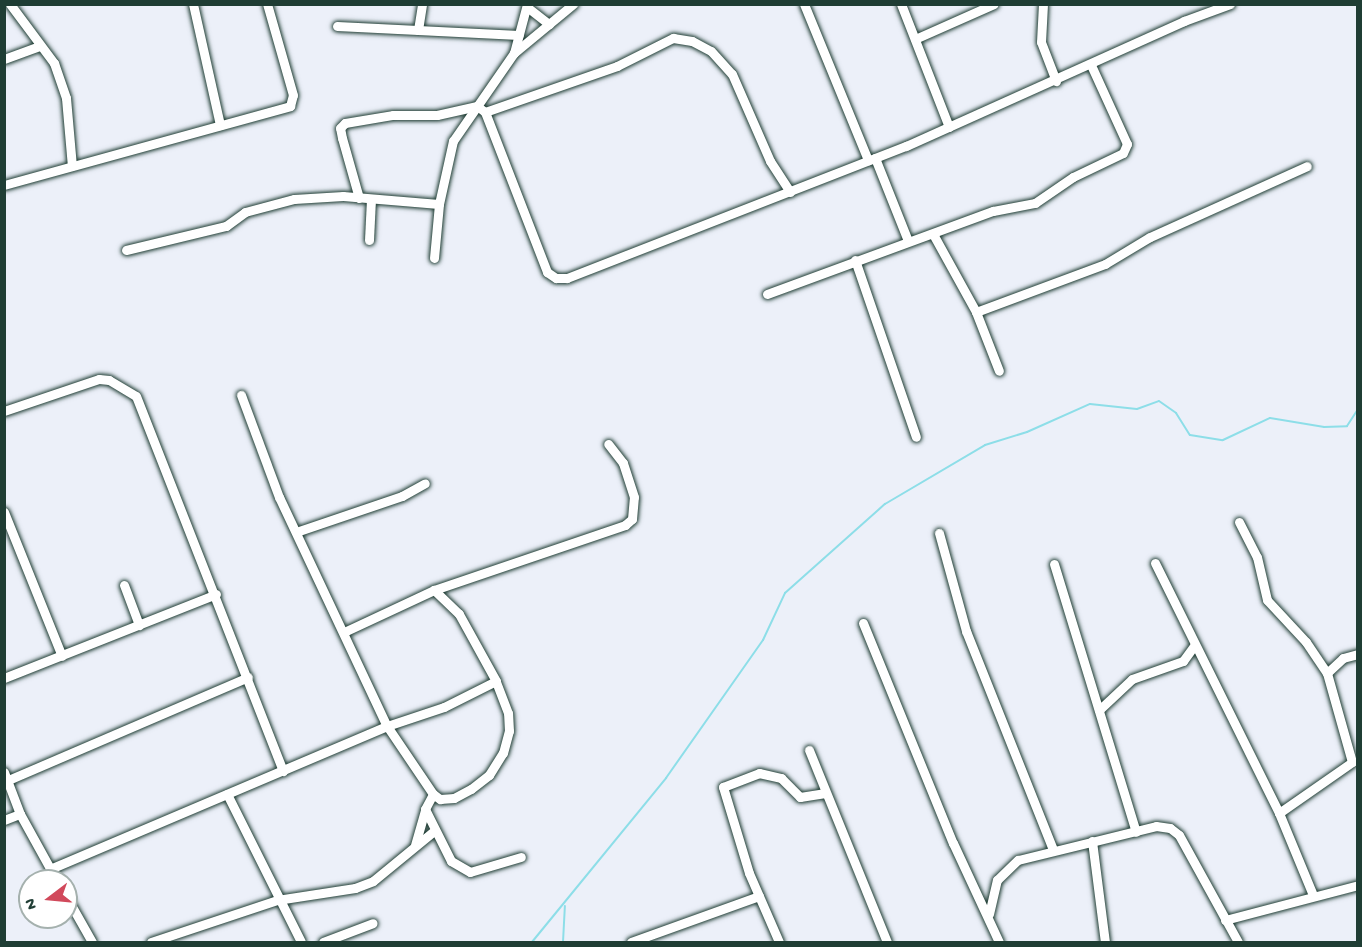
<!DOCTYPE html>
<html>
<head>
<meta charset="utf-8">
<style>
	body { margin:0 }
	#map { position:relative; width:1362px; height:947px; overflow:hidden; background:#ecf0f9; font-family:"Gochi Hand",sans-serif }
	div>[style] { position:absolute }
	.stream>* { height:2px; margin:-1px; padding:0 1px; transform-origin:1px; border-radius:1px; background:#8ddee8 }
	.roads { filter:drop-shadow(0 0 2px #1f3d34) drop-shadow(0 0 2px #1f3d34) }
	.minor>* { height:9px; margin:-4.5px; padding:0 4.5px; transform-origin:4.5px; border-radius:4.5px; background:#fff }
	span { translate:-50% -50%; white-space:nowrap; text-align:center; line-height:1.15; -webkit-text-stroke:4.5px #fff; paint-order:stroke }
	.frame { position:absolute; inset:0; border:6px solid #1f3d34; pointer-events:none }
	.north { position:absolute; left:18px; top:869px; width:60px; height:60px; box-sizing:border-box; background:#fff; border:2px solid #a5b1ae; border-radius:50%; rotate:254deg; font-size:16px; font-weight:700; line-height:24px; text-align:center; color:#1f3d34 }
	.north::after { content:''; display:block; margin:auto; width:21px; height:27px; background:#d1495b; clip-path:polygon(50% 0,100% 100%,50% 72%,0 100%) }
</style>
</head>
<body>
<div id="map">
	<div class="stream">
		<i style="left:532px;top:942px;width:212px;rotate:-50.7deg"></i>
		<i style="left:666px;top:778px;width:169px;rotate:-54.9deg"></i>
		<i style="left:763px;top:640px;width:52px;rotate:-64.9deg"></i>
		<i style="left:785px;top:593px;width:134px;rotate:-41.7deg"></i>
		<i style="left:885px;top:504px;width:116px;rotate:-30.5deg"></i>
		<i style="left:985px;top:445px;width:44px;rotate:-17.2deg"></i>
		<i style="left:1027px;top:432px;width:69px;rotate:-24deg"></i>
		<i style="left:1090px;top:404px;width:47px;rotate:6.1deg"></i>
		<i style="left:1137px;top:409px;width:23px;rotate:-20deg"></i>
		<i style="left:1159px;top:401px;width:21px;rotate:35deg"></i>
		<i style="left:1176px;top:413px;width:26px;rotate:58deg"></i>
		<i style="left:1190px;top:435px;width:33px;rotate:9deg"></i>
		<i style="left:1223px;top:440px;width:52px;rotate:-25.1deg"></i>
		<i style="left:1270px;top:418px;width:55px;rotate:9.5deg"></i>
		<i style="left:1324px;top:427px;width:23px;rotate:-2deg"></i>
		<i style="left:1347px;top:426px;width:20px;rotate:-57deg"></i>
		<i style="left:563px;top:942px;width:36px;rotate:-87deg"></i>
	</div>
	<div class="roads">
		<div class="minor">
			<i style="left:10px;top:4px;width:74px;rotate:53.3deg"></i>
			<i style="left:54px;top:63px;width:37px;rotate:71deg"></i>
			<i style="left:66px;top:98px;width:68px;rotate:85deg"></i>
			<i style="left:193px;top:4px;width:124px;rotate:77.4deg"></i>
			<i style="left:804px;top:4px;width:169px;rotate:67.7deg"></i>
			<i style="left:901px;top:4px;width:132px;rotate:68.7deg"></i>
			<i style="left:1043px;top:4px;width:38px;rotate:93deg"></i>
			<i style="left:1041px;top:42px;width:42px;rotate:69deg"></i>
			<i style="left:527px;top:7px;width:28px;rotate:38deg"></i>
			<i style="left:337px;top:26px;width:182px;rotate:2.8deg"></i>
			<i style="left:418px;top:30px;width:26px;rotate:-81deg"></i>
			<i style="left:915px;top:39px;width:86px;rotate:-23.9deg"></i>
			<i style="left:514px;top:53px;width:51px;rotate:-75.1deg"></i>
			<i style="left:4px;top:59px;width:37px;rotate:-20deg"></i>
			<i style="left:485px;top:112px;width:140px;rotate:-19.2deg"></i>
			<i style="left:617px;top:66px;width:63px;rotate:-26.6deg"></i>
			<i style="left:673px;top:38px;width:19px;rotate:9deg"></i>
			<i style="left:692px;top:41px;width:21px;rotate:28deg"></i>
			<i style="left:711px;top:51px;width:31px;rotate:48deg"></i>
			<i style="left:732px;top:74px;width:95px;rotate:66.4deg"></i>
			<i style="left:770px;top:161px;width:37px;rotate:57deg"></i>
			<i style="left:875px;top:158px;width:89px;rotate:68.3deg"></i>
			<i style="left:4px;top:185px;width:297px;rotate:-15.4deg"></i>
			<i style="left:290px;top:106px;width:11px;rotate:-75deg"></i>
			<i style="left:293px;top:95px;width:95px;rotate:-105.9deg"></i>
			<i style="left:359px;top:198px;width:62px;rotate:-105.8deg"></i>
			<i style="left:342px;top:138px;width:10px;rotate:-101deg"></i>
			<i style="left:340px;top:128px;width:7px;rotate:-45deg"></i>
			<i style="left:345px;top:123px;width:49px;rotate:-9.5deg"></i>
			<i style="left:393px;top:115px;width:44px"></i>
			<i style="left:437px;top:115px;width:41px;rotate:-12.7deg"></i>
			<i style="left:477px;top:106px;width:10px;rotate:37deg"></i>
			<i style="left:485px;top:112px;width:172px;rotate:68.8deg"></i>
			<i style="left:547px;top:272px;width:11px;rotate:34deg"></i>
			<i style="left:556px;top:278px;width:11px"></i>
			<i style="left:567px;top:278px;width:364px;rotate:-21.3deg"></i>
			<i style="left:906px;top:146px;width:305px;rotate:-24.2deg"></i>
			<i style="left:1184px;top:21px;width:49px;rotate:-20.3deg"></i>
			<i style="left:933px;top:234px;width:89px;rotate:61.1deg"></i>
			<i style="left:976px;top:312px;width:63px;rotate:68.7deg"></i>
			<i style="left:369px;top:240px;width:41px;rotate:-87.2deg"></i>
			<i style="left:126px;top:250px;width:103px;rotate:-13.5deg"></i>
			<i style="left:226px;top:226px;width:24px;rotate:-36deg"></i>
			<i style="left:245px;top:212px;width:51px;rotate:-14.9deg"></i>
			<i style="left:294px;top:199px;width:49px;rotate:-3.5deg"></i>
			<i style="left:343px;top:196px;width:96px;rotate:4.8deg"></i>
			<i style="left:434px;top:258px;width:54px;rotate:-84.7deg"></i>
			<i style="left:439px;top:204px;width:65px;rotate:-77.5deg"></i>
			<i style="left:453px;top:141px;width:107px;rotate:-55.3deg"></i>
			<i style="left:514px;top:53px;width:77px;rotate:-39.7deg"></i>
			<i style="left:855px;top:260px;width:187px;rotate:71deg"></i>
			<i style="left:767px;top:294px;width:241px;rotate:-20.2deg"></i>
			<i style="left:993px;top:211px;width:43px;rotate:-10.8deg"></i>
			<i style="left:1035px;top:203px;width:46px;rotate:-34.4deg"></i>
			<i style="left:1073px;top:177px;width:55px;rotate:-25.6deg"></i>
			<i style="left:1123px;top:153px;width:10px;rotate:-66deg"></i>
			<i style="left:1127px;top:144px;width:87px;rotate:-114.5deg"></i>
			<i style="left:976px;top:312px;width:138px;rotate:-20.4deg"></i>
			<i style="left:1105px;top:264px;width:52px;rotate:-31deg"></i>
			<i style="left:1150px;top:237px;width:172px;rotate:-24.3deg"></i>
			<i style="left:241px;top:395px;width:109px;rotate:69.6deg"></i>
			<i style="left:279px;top:497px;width:253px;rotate:64.8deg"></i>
			<i style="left:387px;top:726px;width:82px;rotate:55.9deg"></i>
			<i style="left:433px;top:794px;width:17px;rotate:118deg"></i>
			<i style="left:425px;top:809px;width:58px;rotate:63.4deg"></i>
			<i style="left:451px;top:861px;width:22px;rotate:30deg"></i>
			<i style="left:470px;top:872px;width:53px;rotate:-16.4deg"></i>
			<i style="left:4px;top:411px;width:100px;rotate:-18.6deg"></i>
			<i style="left:99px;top:379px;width:10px;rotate:6deg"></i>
			<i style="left:109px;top:380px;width:31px;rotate:31deg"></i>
			<i style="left:136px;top:396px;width:403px;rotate:68.6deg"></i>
			<i style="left:4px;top:512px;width:155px;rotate:68.1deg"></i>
			<i style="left:1239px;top:522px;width:39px;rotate:63deg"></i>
			<i style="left:1257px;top:557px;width:44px;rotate:76.9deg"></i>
			<i style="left:1267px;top:600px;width:57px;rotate:47.1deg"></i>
			<i style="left:1306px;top:642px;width:37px;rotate:56deg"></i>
			<i style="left:296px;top:532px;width:112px;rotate:-18.8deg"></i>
			<i style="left:402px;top:496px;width:26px;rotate:-29deg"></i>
			<i style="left:939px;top:533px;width:102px;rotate:74.6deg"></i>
			<i style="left:966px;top:631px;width:236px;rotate:68.3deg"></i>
			<i style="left:1155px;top:563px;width:279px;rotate:63.6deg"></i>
			<i style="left:1279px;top:813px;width:89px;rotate:67.5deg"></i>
			<i style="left:1054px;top:564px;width:280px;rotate:73deg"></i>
			<i style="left:124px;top:585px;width:43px;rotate:69.4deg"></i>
			<i style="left:863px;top:623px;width:238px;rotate:67.8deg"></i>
			<i style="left:953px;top:843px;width:109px;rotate:65.1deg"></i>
			<i style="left:344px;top:632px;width:99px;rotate:-25deg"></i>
			<i style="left:434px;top:590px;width:202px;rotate:-18.8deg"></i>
			<i style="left:625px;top:525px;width:9px;rotate:-41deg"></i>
			<i style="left:632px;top:519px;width:22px;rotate:-85deg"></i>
			<i style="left:634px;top:497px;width:36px;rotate:-108deg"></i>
			<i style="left:623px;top:463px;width:24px;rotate:-128deg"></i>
			<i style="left:4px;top:678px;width:228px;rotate:-21.6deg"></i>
			<i style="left:1099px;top:710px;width:45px;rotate:-43.2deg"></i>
			<i style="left:1132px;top:679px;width:54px;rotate:-19.4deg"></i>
			<i style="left:1183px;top:661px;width:19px;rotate:-54deg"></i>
			<i style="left:809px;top:750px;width:207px;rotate:67.9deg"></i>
			<i style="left:4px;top:772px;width:45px;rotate:69.1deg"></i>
			<i style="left:20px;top:814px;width:77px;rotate:61.1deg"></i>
			<i style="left:8px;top:780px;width:261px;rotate:-23.2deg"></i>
			<i style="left:227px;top:794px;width:165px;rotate:63.4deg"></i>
			<i style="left:433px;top:794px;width:9px;rotate:36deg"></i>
			<i style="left:440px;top:799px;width:14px;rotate:-4deg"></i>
			<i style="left:454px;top:798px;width:19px;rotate:-28deg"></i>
			<i style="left:471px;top:789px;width:23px;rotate:-38deg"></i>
			<i style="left:489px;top:775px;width:26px;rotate:-58deg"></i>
			<i style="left:503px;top:753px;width:23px;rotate:-75deg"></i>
			<i style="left:509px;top:731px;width:18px;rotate:-93deg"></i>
			<i style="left:508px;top:713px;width:34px;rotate:-111deg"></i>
			<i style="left:496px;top:681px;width:77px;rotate:-118.9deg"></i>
			<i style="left:459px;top:614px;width:35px;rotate:-136deg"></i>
			<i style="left:1279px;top:813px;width:89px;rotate:-34.9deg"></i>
			<i style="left:1352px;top:762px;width:92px;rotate:-105.7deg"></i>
			<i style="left:1327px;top:673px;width:22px;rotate:-43deg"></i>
			<i style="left:1343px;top:658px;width:16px;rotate:-15deg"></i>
			<i style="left:4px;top:820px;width:17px;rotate:-21deg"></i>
			<i style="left:1092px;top:841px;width:102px;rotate:82.7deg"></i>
			<i style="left:415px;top:845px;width:37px;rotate:-74deg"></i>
			<i style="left:50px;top:869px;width:366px;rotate:-23deg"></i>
			<i style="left:387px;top:726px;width:60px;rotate:-18.4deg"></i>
			<i style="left:444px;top:707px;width:58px;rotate:-26.6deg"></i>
			<i style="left:66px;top:896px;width:53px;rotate:60.5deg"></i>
			<i style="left:989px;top:914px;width:35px;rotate:-77deg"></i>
			<i style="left:997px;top:880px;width:29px;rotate:-44deg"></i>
			<i style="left:1018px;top:860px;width:142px;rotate:-13.8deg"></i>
			<i style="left:1156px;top:826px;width:14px;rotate:8deg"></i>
			<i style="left:1170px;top:828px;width:11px;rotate:38deg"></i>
			<i style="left:1179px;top:835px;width:122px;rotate:61.1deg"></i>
			<i style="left:1225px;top:920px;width:138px;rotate:-14.7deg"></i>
			<i style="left:151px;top:942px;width:133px;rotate:-18.4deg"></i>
			<i style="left:277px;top:900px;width:79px;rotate:-8.7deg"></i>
			<i style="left:355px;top:888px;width:19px;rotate:-21deg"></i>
			<i style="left:373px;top:881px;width:80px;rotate:-39.4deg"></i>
			<i style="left:323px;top:942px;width:53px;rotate:-20.8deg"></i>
			<i style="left:631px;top:942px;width:136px;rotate:-19.8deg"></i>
			<i style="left:779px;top:942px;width:75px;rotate:-113.5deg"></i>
			<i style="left:749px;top:873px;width:90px;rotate:-106.8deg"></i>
			<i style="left:723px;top:787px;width:39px;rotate:-21deg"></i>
			<i style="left:759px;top:773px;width:23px;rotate:13deg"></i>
			<i style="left:781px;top:778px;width:27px;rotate:45deg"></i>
			<i style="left:800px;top:797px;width:24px;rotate:-9deg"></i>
		</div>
	</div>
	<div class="frame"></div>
	<div class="north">N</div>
</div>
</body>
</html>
